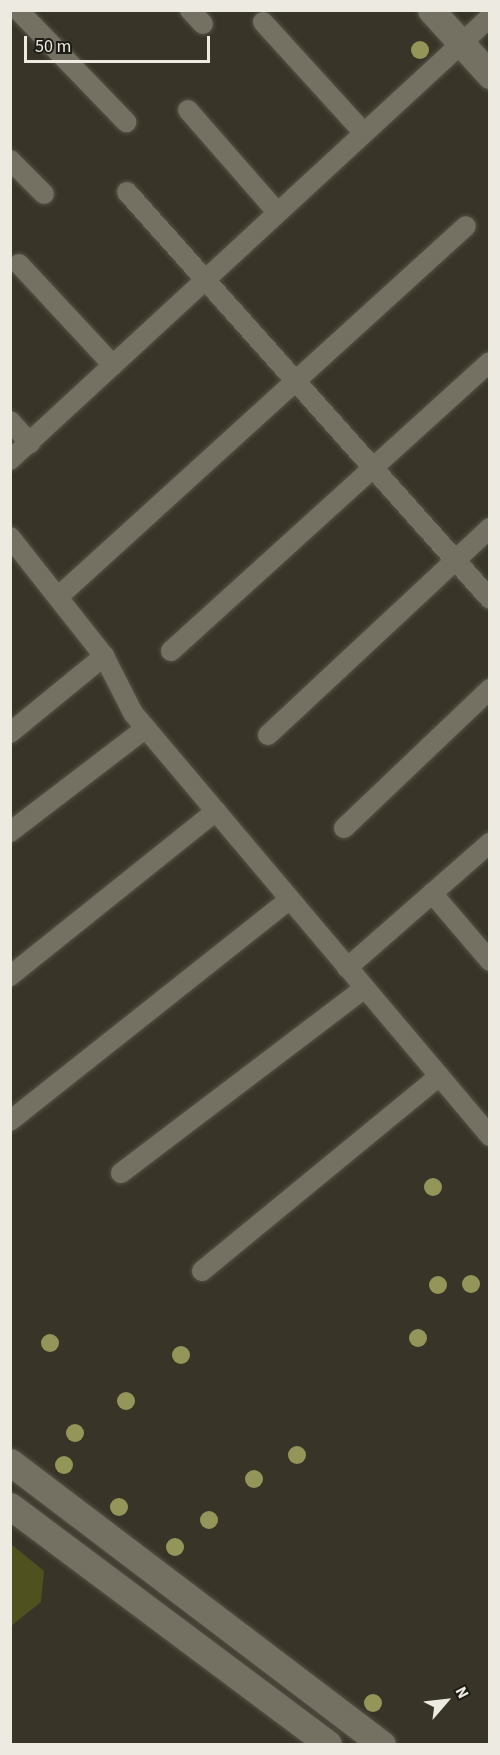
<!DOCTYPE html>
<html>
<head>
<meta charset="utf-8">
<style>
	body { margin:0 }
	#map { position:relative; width:500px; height:1755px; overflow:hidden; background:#383427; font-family:"Source Sans 3",sans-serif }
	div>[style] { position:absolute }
	.green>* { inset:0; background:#4f521f }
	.roads { filter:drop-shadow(0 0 2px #545246) drop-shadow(0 0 2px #545246) }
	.street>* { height:20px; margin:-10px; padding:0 10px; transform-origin:10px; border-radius:10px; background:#757162 }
	.secondary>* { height:27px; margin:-13.5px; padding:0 13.5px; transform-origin:13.5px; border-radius:13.5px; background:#757162 }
	.trees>* { width:18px; height:18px; margin:-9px; border-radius:50%; background:#949659 }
	span { translate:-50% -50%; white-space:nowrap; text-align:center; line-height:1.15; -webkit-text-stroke:5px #1e1c16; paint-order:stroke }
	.frame { position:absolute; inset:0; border:12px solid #eceae1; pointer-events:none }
	.north { position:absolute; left:416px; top:1671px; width:60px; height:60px; -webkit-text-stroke:4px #1e1c16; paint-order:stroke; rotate:62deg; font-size:16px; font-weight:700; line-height:24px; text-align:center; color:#eceae1 }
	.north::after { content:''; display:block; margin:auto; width:21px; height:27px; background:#eceae1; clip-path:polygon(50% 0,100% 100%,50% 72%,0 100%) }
	.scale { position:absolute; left:24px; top:36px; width:186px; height:27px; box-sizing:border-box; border:3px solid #eceae1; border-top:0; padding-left:8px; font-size:18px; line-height:21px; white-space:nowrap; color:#eceae1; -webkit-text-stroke:4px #1e1c16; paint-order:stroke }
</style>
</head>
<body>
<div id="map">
	<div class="green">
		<i style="clip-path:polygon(11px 1544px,44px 1571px,41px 1602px,11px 1626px)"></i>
	</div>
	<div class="roads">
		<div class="street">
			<i style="left:18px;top:10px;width:156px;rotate:46deg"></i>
			<i style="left:190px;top:10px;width:19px;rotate:47deg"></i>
			<i style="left:263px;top:22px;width:149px;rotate:47.7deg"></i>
			<i style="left:188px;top:110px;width:135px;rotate:48.9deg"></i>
			<i style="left:10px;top:160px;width:48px;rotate:45deg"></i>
			<i style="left:127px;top:192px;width:545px;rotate:48.27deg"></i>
			<i style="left:19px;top:264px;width:138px;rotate:47.1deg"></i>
			<i style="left:10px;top:421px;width:30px;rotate:48deg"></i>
			<i style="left:10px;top:460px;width:653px;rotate:-42.7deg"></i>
			<i style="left:10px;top:537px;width:152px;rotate:51.7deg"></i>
			<i style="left:104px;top:656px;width:64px;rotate:63deg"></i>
			<i style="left:133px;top:713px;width:554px;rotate:49.84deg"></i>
			<i style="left:58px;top:597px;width:551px;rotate:-42.28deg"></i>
			<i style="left:171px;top:651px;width:430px;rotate:-42.2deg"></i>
			<i style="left:10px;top:733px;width:122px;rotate:-39.3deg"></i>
			<i style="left:268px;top:735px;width:304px;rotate:-43deg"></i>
			<i style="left:344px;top:828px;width:202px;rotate:-43.6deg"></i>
			<i style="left:10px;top:832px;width:171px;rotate:-37.4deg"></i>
			<i style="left:432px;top:893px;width:89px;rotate:49.5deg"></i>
			<i style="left:347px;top:968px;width:190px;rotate:-41.2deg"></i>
			<i style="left:10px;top:976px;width:264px;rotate:-38.7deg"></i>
			<i style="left:10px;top:1121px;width:357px;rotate:-38.4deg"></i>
			<i style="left:121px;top:1173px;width:306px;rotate:-37.2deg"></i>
			<i style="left:202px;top:1271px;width:307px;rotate:-39.4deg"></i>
		</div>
		<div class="secondary">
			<i style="left:431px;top:10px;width:88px;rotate:47.8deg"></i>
			<i style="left:10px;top:1462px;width:467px;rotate:37.2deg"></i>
			<i style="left:10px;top:1506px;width:397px;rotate:36.8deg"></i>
		</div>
	</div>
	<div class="trees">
		<i style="left:420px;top:50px"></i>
		<i style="left:433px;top:1187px"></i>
		<i style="left:471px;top:1284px"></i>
		<i style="left:438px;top:1285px"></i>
		<i style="left:418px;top:1338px"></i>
		<i style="left:50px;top:1343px"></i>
		<i style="left:181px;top:1355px"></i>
		<i style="left:126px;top:1401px"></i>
		<i style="left:75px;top:1433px"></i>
		<i style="left:297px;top:1455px"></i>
		<i style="left:64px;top:1465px"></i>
		<i style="left:254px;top:1479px"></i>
		<i style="left:119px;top:1507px"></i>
		<i style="left:209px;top:1520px"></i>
		<i style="left:175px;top:1547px"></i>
		<i style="left:373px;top:1703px"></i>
	</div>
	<div class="frame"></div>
	<div class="north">N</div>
	<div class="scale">50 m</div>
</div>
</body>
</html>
